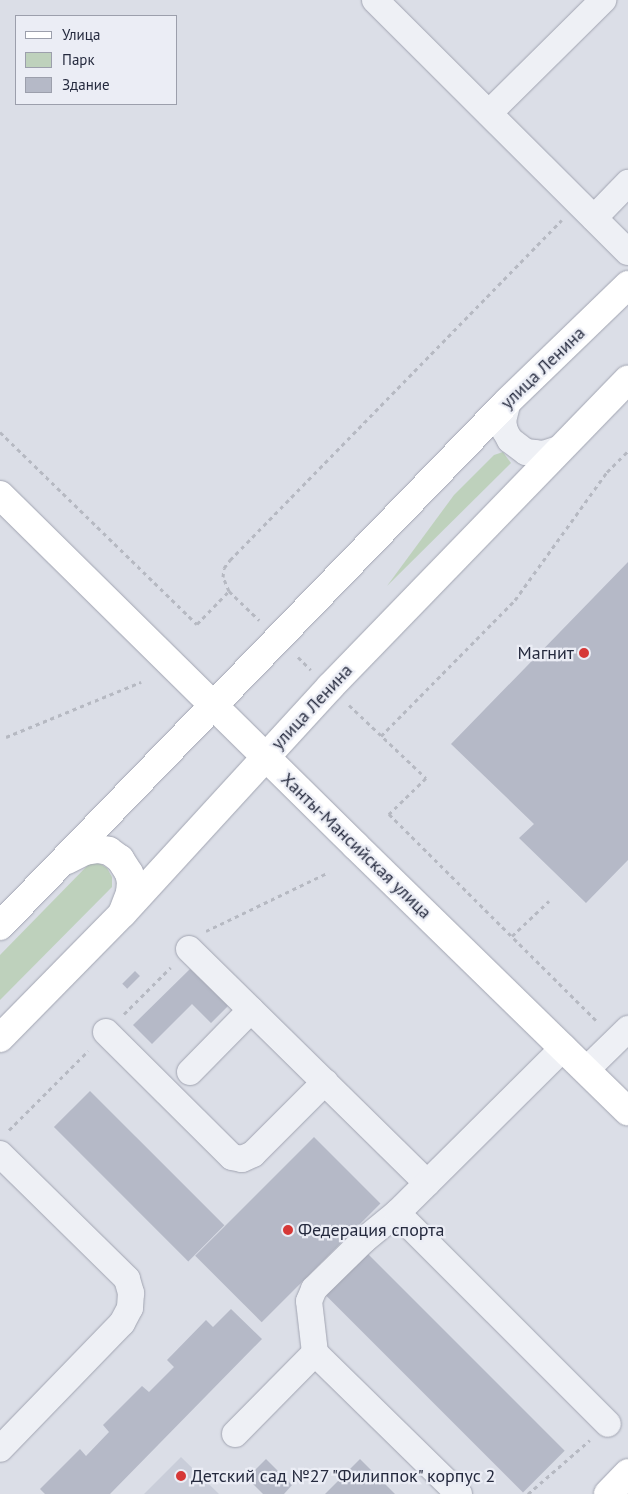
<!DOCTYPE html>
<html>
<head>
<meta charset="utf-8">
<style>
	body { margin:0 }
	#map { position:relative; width:628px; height:1494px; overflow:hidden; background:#dbdee7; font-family:"PT Sans",sans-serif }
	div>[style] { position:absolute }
	.built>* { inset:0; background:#c9cdd9 }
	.green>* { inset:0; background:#bed1bc }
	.building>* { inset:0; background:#b5b9c7; transform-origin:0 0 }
	.path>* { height:3px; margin-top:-1.5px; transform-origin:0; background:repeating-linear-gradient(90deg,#b6b9c2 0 4px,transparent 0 8px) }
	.roads { filter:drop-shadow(0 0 1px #a1a4b1) drop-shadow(0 0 1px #a1a4b1) }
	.minor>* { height:26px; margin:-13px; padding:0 13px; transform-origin:13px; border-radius:13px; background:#eef0f5 }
	.major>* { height:28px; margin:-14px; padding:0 14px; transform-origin:14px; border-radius:14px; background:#fff }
	.dots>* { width:14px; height:14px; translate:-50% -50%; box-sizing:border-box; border:2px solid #ebedf5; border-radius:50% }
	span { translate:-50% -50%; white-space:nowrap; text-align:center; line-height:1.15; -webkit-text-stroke:4.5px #ebedf5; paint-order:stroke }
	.street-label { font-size:18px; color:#252a3e }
	.poi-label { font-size:18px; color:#252a3e }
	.right { translate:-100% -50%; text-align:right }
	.left { translate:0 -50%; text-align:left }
	.legend { position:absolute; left:15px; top:15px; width:162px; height:90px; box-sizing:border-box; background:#ebedf5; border:1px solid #9c9fac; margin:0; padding:6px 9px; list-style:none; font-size:15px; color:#252a3e }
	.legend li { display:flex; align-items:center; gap:10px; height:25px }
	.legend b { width:25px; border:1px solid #9c9fac }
</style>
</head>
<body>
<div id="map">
	<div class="built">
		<i style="clip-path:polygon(181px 1457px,219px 1494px,144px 1494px)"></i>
	</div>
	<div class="green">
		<i style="clip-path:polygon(503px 452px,511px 463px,387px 586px,454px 495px,494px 455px)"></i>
		<i style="clip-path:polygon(99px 863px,107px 868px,112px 877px,112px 887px,0 1000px,0 955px,89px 864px)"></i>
	</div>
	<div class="building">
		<i style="clip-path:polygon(628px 562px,628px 860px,586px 903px,519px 838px,534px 824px,451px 744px)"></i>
		<i style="clip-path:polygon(190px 969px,228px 1006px,211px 1023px,192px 1004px,152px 1044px,133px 1025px)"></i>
		<i style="left:135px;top:971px;width:7px;height:18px;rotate:45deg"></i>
		<i style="left:90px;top:1091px;width:190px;height:51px;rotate:45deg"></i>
		<i style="left:314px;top:1137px;width:94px;height:168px;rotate:45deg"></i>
		<i style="left:366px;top:1252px;width:281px;height:59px;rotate:45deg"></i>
		<i style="clip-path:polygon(231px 1309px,262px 1339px,110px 1494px,45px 1494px,40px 1489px,80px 1449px,86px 1456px,109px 1432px,103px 1425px,142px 1386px,149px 1392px,174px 1367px,167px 1360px,206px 1320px,213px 1327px)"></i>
		<i style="clip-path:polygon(266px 1459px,292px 1485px,284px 1494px,263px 1494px,247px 1478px)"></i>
		<i style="clip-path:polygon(360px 1459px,395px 1494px,325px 1494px)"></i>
	</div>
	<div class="path">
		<i style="left:0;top:432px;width:275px;rotate:44.3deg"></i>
		<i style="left:197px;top:624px;width:46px;rotate:-45.9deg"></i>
		<i style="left:229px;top:591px;width:42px;rotate:44deg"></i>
		<i style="left:229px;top:591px;width:15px;rotate:-113deg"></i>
		<i style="left:223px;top:577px;width:9px;rotate:-84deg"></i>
		<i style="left:224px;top:568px;width:10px;rotate:-53deg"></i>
		<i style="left:230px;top:560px;width:475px;rotate:-45.7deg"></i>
		<i style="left:298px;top:657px;width:18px;rotate:45deg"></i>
		<i style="left:349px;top:705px;width:106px;rotate:43.5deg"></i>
		<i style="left:426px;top:778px;width:52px;rotate:135.8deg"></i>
		<i style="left:389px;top:814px;width:296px;rotate:44.9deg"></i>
		<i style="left:381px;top:736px;width:191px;rotate:-45.4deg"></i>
		<i style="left:515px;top:600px;width:158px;rotate:-54.3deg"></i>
		<i style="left:607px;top:472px;width:30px;rotate:-45deg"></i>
		<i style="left:6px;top:737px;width:146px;rotate:-22.2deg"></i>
		<i style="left:206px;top:931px;width:136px;rotate:-25.6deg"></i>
		<i style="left:512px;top:936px;width:51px;rotate:-43.4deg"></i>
		<i style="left:124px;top:1014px;width:66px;rotate:-45deg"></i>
		<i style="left:9px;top:1130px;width:112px;rotate:-45deg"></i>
		<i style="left:528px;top:1494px;width:82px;rotate:-41.1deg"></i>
	</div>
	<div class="roads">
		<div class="minor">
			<i style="left:375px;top:0;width:357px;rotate:44.9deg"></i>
			<i style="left:489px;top:113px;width:161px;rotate:-44.7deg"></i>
			<i style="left:594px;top:218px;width:49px;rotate:-45.8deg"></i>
			<i style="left:508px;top:401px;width:21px;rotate:104deg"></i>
			<i style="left:503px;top:421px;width:10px;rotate:79deg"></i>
			<i style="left:505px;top:431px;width:10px;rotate:61deg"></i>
			<i style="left:510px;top:440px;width:20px;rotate:37deg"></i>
			<i style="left:526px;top:452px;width:8px;rotate:7deg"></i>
			<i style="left:534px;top:453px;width:9px;rotate:6deg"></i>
			<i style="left:543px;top:454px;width:19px;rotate:-18deg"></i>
			<i style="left:189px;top:949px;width:334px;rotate:44.5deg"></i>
			<i style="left:106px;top:1032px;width:177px;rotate:44.8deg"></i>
			<i style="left:232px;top:1157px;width:10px;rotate:11deg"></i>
			<i style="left:242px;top:1159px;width:12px;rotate:-24deg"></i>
			<i style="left:253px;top:1154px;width:102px;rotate:-45deg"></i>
			<i style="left:586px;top:1070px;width:59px;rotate:-44.3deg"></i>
			<i style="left:190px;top:1072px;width:87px;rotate:-45.5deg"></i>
			<i style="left:0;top:1154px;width:178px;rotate:44.5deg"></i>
			<i style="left:127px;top:1279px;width:15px;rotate:74deg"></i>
			<i style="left:131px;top:1293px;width:15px;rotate:94deg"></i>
			<i style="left:130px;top:1308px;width:17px;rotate:118deg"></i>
			<i style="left:122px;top:1323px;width:175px;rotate:134.1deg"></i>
			<i style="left:397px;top:1213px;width:298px;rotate:45deg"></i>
			<i style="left:235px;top:1434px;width:114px;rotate:-45.4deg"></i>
			<i style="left:459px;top:1494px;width:202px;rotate:-135.6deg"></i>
			<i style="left:315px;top:1353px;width:52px;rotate:-96.6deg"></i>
			<i style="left:309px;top:1301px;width:13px;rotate:-67deg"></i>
			<i style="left:314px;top:1289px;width:70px;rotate:-44.4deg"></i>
			<i style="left:364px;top:1240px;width:43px;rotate:-39.3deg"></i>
			<i style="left:397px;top:1213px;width:235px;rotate:-44.8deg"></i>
		</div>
		<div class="major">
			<i style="left:0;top:495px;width:500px;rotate:44.6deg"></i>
			<i style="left:356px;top:846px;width:380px;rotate:44.3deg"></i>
			<i style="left:67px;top:860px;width:20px;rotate:-27deg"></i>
			<i style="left:85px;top:851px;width:13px;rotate:-9deg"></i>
			<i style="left:98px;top:849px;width:11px;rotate:10deg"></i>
			<i style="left:109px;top:851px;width:14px;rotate:36deg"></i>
			<i style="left:120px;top:859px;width:17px;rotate:57deg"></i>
			<i style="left:129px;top:873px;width:9px;rotate:77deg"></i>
			<i style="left:131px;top:882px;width:11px;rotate:95deg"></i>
			<i style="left:130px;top:893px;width:19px;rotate:111deg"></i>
			<i style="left:0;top:926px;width:731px;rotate:-45.94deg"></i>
			<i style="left:508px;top:401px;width:167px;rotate:-44deg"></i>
			<i style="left:0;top:1038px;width:175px;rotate:-45.5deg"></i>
			<i style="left:123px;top:913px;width:306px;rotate:-47.5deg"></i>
			<i style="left:330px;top:687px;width:428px;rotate:-45.9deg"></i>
			<i style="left:608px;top:1494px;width:29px;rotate:-46deg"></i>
		</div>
	</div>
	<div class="dots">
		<i style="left:584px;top:653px;background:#d63837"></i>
		<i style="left:288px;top:1230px;background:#d63837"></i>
		<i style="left:181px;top:1476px;background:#d63837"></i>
	</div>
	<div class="street-label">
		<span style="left:543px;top:368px;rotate:-44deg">улица Ленина</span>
		<span style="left:312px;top:707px;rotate:-47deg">улица Ленина</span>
		<span style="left:356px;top:846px;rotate:44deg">Ханты-Мансийская улица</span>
	</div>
	<div class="poi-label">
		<span class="right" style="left:574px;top:653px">Магнит</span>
		<span class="left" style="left:298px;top:1230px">Федерация спорта</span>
		<span class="left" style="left:191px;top:1476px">Детский сад №27 "Филиппок" корпус 2</span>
	</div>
	<ul class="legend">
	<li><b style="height:6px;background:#fff"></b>Улица</li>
	<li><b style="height:14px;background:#bed1bc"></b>Парк</li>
	<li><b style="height:14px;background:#b5b9c7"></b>Здание</li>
	</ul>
</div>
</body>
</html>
